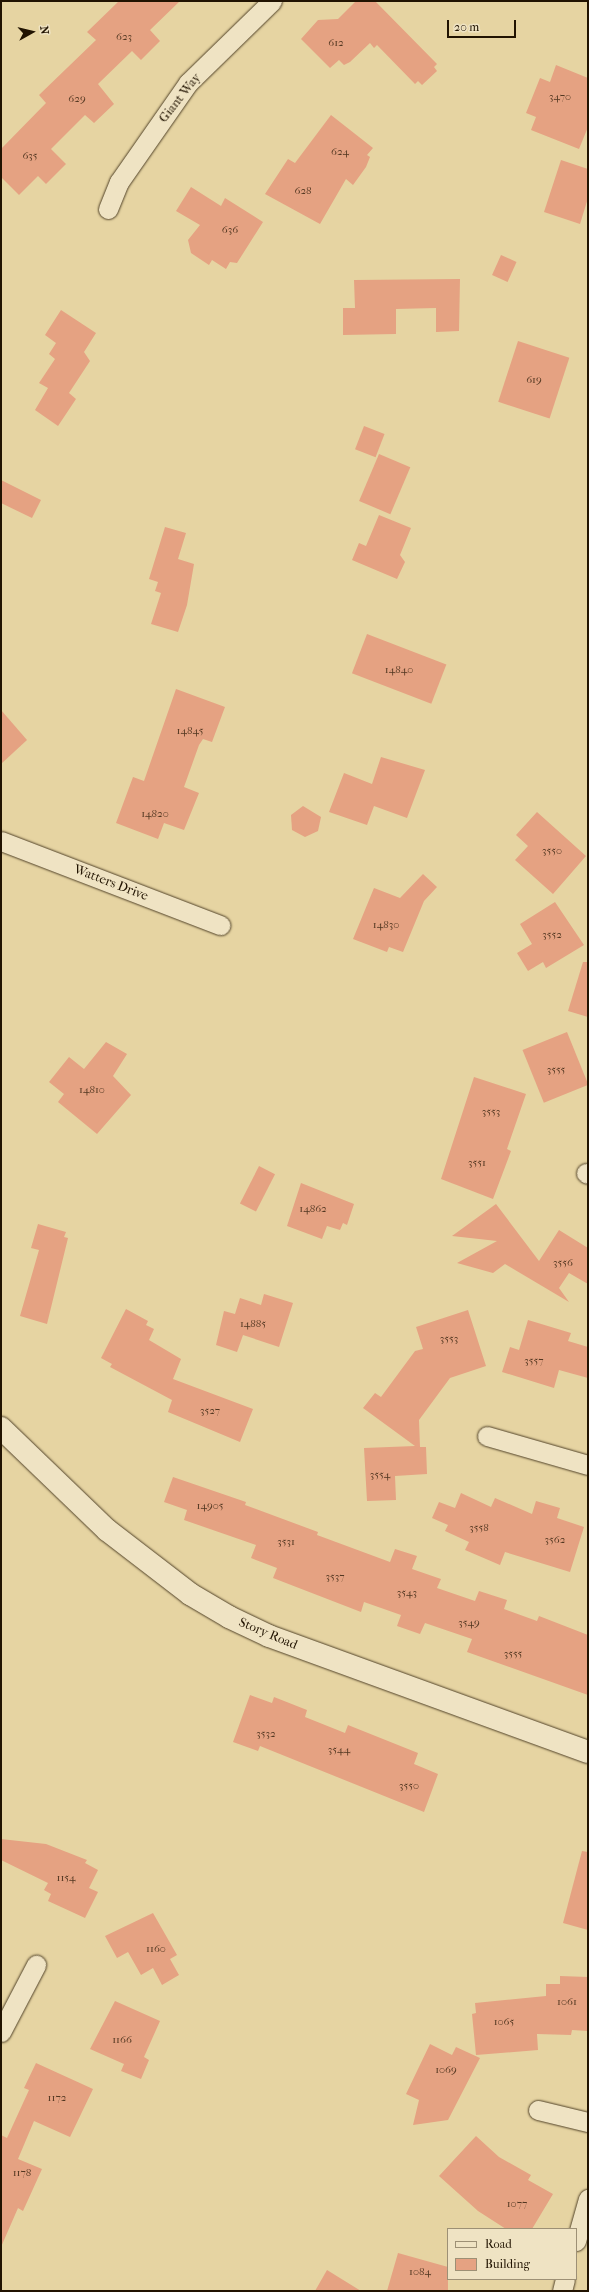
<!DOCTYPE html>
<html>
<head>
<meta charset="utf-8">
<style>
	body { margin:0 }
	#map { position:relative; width:589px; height:2292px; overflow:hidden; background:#e6d4a2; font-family:"IM FELL French Canon",serif }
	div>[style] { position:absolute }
	.building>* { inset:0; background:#e5a282; transform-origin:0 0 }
	.roads { filter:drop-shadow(0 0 1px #524329) drop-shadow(0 0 1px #524329) }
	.street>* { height:19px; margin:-9.5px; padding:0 9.5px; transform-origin:9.5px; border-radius:9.5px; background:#efe3c3 }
	.secondary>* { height:22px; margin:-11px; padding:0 11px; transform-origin:11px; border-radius:11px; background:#efe3c3 }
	span { translate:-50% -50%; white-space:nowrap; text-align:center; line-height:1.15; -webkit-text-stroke:3px #efe3c3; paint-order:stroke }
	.number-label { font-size:11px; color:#523721 }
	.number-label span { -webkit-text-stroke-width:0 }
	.street-label { font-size:13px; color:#211301 }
	.frame { position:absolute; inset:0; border:2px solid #211301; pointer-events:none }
	.legend { position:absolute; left:447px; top:2228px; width:130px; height:52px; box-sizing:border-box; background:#efe3c3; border:1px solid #9d9075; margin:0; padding:5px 7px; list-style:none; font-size:12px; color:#211301 }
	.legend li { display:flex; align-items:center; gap:8px; height:20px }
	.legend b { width:20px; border:1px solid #9d9075 }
	.north { position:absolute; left:12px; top:12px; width:40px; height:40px; -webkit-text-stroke:3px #efe3c3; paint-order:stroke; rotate:82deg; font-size:11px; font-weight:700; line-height:16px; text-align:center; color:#211301 }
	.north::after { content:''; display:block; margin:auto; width:14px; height:18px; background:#211301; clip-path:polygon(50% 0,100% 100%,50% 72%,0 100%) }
	.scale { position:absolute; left:447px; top:20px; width:69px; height:18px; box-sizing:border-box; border:2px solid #211301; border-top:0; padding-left:5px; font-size:12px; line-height:14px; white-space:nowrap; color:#211301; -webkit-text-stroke:3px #efe3c3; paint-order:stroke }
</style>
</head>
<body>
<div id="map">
	<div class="building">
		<i style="clip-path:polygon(119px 1px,180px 1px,150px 30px,160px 41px,141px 60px,132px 51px,98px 84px,114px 104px,94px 123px,85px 115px,51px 149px,66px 164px,46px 184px,38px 176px,19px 195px,1px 177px,1px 149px,46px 103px,39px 95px,96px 40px,87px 32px)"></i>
		<i style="clip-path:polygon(356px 1px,375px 1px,437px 64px,434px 67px,437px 71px,422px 85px,418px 81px,415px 84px,377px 45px,374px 48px,370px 43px,350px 62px,344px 65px,339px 60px,330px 68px,301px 39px,318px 20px,338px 19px)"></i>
		<i style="clip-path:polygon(556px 65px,588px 78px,588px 127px,579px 149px,531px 130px,536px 117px,526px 113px,540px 78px,550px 82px)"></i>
		<i style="clip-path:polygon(331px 115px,373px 148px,367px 155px,370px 157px,366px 167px,353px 185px,346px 179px,320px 224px,265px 194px,288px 159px,295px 163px)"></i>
		<i style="clip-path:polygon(561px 160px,588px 169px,588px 198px,580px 224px,544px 212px)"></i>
		<i style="clip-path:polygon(191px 187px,221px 206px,225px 198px,263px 222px,237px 263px,230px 262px,226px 269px,212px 260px,209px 265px,191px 253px,188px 240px,200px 225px,176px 211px)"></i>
		<i style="left:501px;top:255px;width:17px;height:22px;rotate:24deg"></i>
		<i style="clip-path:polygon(460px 279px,459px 331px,436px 332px,436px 308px,396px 309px,396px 334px,343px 335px,343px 308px,355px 308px,354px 280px)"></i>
		<i style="clip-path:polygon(61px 310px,96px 333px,84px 352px,90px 361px,69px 393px,76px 399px,58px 426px,35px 410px,48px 388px,39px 383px,55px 359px,49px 354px,56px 343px,45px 335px)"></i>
		<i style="left:518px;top:341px;width:54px;height:64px;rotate:18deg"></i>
		<i style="left:364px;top:426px;width:22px;height:25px;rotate:21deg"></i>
		<i style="left:379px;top:454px;width:34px;height:51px;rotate:23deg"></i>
		<i style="clip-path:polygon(1px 480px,41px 500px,32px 518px,1px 503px)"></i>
		<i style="clip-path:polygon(379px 515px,411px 528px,400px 555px,405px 562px,397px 579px,352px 560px,359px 543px,366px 546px)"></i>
		<i style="clip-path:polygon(165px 527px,186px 533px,178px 559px,194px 564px,187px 605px,178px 632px,151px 624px,161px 593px,155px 591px,158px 582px,149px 579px)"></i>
		<i style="left:367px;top:634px;width:85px;height:42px;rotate:21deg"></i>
		<i style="clip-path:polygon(176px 689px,225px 707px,212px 742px,203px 739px,199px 745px,184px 787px,199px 793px,184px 830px,164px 823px,158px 839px,116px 823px,133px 777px,144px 781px)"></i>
		<i style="clip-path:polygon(1px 710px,27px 740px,1px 764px)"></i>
		<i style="clip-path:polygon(381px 757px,425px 770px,407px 818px,374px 806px,367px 825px,329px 812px,344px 773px,372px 784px)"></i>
		<i style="clip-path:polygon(303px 806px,321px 817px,318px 831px,305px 837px,292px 830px,291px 815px)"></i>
		<i style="clip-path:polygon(537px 812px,586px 856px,553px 894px,515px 860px,528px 846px,516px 835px)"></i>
		<i style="clip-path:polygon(423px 874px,437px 887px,424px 901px,403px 952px,389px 947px,387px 952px,353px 939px,374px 888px,400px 898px)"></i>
		<i style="clip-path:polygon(555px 902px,584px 945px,546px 968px,543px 962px,528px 971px,517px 953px,532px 944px,520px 924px)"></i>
		<i style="clip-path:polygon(583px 962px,588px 962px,588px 1017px,568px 1011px)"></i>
		<i style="left:567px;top:1032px;width:57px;height:48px;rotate:68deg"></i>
		<i style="clip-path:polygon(106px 1042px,127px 1054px,113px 1076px,131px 1095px,97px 1134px,58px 1102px,64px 1094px,49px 1082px,69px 1057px,84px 1069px)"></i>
		<i style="clip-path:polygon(474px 1077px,526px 1094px,507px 1149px,511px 1151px,493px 1199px,441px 1179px)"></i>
		<i style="left:259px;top:1166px;width:18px;height:42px;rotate:27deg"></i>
		<i style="clip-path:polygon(301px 1183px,354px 1204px,347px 1225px,343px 1223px,340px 1230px,327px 1226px,322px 1239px,287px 1226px)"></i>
		<i style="clip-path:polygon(496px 1204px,539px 1261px,559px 1230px,588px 1248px,588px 1284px,569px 1273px,559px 1288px,569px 1302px,505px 1264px,493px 1273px,457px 1263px,497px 1241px,452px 1236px)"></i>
		<i style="clip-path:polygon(38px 1224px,66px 1232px,64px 1237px,68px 1238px,47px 1324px,20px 1316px,39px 1250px,31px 1248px)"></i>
		<i style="clip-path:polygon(264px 1294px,293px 1303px,279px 1347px,243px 1335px,237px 1352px,216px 1345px,224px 1311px,235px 1314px,240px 1298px,261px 1305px)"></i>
		<i style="clip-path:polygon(126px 1309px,148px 1321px,146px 1325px,154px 1329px,149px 1340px,181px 1359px,173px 1379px,253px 1409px,240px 1442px,168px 1412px,172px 1400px,110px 1367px,112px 1364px,101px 1358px)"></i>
		<i style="clip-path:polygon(468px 1310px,486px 1366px,450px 1378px,419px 1420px,420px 1447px,426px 1447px,427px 1474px,395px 1476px,396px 1500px,367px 1501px,364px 1448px,415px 1446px,363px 1408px,375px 1393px,381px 1397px,415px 1351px,423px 1349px,416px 1327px)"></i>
		<i style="clip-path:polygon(528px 1320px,571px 1333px,568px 1341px,588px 1347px,588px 1378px,559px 1370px,554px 1388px,502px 1372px,510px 1347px,519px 1350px)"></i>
		<i style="clip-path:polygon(173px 1477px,246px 1502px,245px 1505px,318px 1532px,317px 1535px,390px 1562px,395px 1549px,417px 1556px,412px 1569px,441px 1579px,437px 1588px,475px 1601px,479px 1591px,507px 1600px,504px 1609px,537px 1621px,539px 1616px,588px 1635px,588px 1695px,467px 1652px,472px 1639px,425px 1623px,420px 1634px,397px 1626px,401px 1615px,364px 1602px,361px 1612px,273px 1578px,277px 1568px,251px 1558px,256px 1545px,184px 1520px,187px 1510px,164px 1502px)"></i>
		<i style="clip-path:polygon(461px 1493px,491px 1507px,495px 1498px,532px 1514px,536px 1501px,560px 1508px,557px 1518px,584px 1527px,570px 1572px,505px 1552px,500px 1565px,465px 1550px,469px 1542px,445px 1531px,448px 1525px,432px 1518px,439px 1502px,455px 1508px)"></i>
		<i style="clip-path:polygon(250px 1695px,272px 1703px,274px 1697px,307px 1710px,305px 1717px,345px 1733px,348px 1725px,418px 1753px,414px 1764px,438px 1774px,424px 1812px,260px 1746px,258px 1751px,233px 1742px)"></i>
		<i style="clip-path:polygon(1px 1839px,46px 1844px,87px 1860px,85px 1863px,98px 1870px,89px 1888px,98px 1892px,85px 1918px,48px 1901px,51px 1894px,44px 1890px,48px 1883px,1px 1860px)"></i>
		<i style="clip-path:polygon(582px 1851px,588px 1852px,588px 1930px,563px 1923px)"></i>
		<i style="clip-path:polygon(153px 1913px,177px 1955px,170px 1959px,179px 1975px,162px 1985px,153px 1968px,141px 1975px,128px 1952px,117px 1958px,105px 1936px)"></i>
		<i style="clip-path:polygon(560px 1976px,588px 1977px,588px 2031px,572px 2030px,571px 2035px,537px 2034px,538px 2050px,476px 2055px,472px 2014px,476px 2013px,475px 2003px,546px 1996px,546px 1984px,560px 1984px)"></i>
		<i style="clip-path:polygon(115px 2001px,160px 2021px,144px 2057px,149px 2060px,141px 2079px,121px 2071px,124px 2064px,90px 2049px)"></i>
		<i style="clip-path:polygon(430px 2044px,452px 2055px,456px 2047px,480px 2058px,448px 2120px,413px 2125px,419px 2100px,406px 2094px)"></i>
		<i style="clip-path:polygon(36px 2063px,93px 2089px,70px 2137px,34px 2121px,18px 2159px,42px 2169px,23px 2211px,18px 2208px,1px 2247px,1px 2135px,7px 2138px,29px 2090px,24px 2088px)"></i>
		<i style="clip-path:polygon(476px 2136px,499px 2157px,531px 2175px,528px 2180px,553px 2194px,532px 2229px,506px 2229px,478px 2211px,439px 2176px)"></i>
		<i style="clip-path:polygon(398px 2253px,448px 2267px,448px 2291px,387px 2291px)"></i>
		<i style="clip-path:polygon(327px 2270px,361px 2291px,315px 2291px)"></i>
	</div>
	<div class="roads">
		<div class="street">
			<i style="left:108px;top:209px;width:29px;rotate:-68deg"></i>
			<i style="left:119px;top:182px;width:121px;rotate:-55.1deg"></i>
			<i style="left:188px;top:83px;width:117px;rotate:-44.3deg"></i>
			<i style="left:1px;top:841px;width:235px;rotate:21deg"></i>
			<i style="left:586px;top:1173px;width:2px;rotate:27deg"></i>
			<i style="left:487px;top:1436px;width:105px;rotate:16deg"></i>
			<i style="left:1px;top:2032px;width:76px;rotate:-62.4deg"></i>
			<i style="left:538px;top:2110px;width:51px;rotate:13.5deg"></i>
			<i style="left:576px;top:2241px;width:44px;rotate:-74.1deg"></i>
			<i style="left:562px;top:2291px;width:12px;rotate:-76deg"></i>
		</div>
		<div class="secondary">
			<i style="left:1px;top:1428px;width:147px;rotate:43.9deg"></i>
			<i style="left:107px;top:1530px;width:105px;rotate:37.6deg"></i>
			<i style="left:190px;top:1594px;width:45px;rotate:30.5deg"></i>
			<i style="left:229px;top:1617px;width:44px;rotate:25.4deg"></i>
			<i style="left:269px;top:1636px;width:339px;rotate:20deg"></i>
		</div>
	</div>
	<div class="number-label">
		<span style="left:124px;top:37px">623</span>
		<span style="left:336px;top:43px">612</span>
		<span style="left:560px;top:97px">3470</span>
		<span style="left:77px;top:99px">629</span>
		<span style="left:340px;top:152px">624</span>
		<span style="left:30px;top:156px">635</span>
		<span style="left:303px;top:191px">628</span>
		<span style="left:230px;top:230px">636</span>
		<span style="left:534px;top:380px">619</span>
		<span style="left:399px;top:670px">14840</span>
		<span style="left:190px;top:731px">14845</span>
		<span style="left:155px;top:814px">14820</span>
		<span style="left:552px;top:851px">3550</span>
		<span style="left:386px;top:925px">14830</span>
		<span style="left:552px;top:935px">3552</span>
		<span style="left:556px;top:1070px">3555</span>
		<span style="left:92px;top:1090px">14810</span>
		<span style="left:491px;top:1112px">3553</span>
		<span style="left:477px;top:1163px">3551</span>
		<span style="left:313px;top:1209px">14862</span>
		<span style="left:563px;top:1263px">3556</span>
		<span style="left:253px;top:1324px">14885</span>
		<span style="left:449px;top:1339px">3553</span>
		<span style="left:534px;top:1361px">3557</span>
		<span style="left:210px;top:1411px">3527</span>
		<span style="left:380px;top:1475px">3554</span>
		<span style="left:210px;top:1506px">14905</span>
		<span style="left:479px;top:1528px">3558</span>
		<span style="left:555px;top:1540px">3562</span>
		<span style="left:286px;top:1542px">3531</span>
		<span style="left:335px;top:1577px">3537</span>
		<span style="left:407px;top:1593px">3543</span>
		<span style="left:469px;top:1623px">3549</span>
		<span style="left:513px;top:1654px">3555</span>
		<span style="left:266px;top:1734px">3532</span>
		<span style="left:339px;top:1750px">3544</span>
		<span style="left:409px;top:1786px">3550</span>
		<span style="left:66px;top:1878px">1154</span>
		<span style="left:156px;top:1949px">1160</span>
		<span style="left:567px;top:2002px">1061</span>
		<span style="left:504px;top:2022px">1065</span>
		<span style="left:122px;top:2040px">1166</span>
		<span style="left:446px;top:2070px">1069</span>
		<span style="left:57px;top:2098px">1172</span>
		<span style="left:22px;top:2173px">1178</span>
		<span style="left:517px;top:2204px">1077</span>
		<span style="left:420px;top:2272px">1084</span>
	</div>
	<div class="street-label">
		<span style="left:180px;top:98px;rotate:-52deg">Giant Way</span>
		<span style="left:111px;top:883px;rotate:21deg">Watters Drive</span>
		<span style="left:268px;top:1634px;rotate:23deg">Story Road</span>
	</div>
	<div class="frame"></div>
	<ul class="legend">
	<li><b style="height:5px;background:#efe3c3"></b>Road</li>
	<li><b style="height:11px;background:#e5a282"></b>Building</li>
	</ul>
	<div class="north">N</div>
	<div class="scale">20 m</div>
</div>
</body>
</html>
